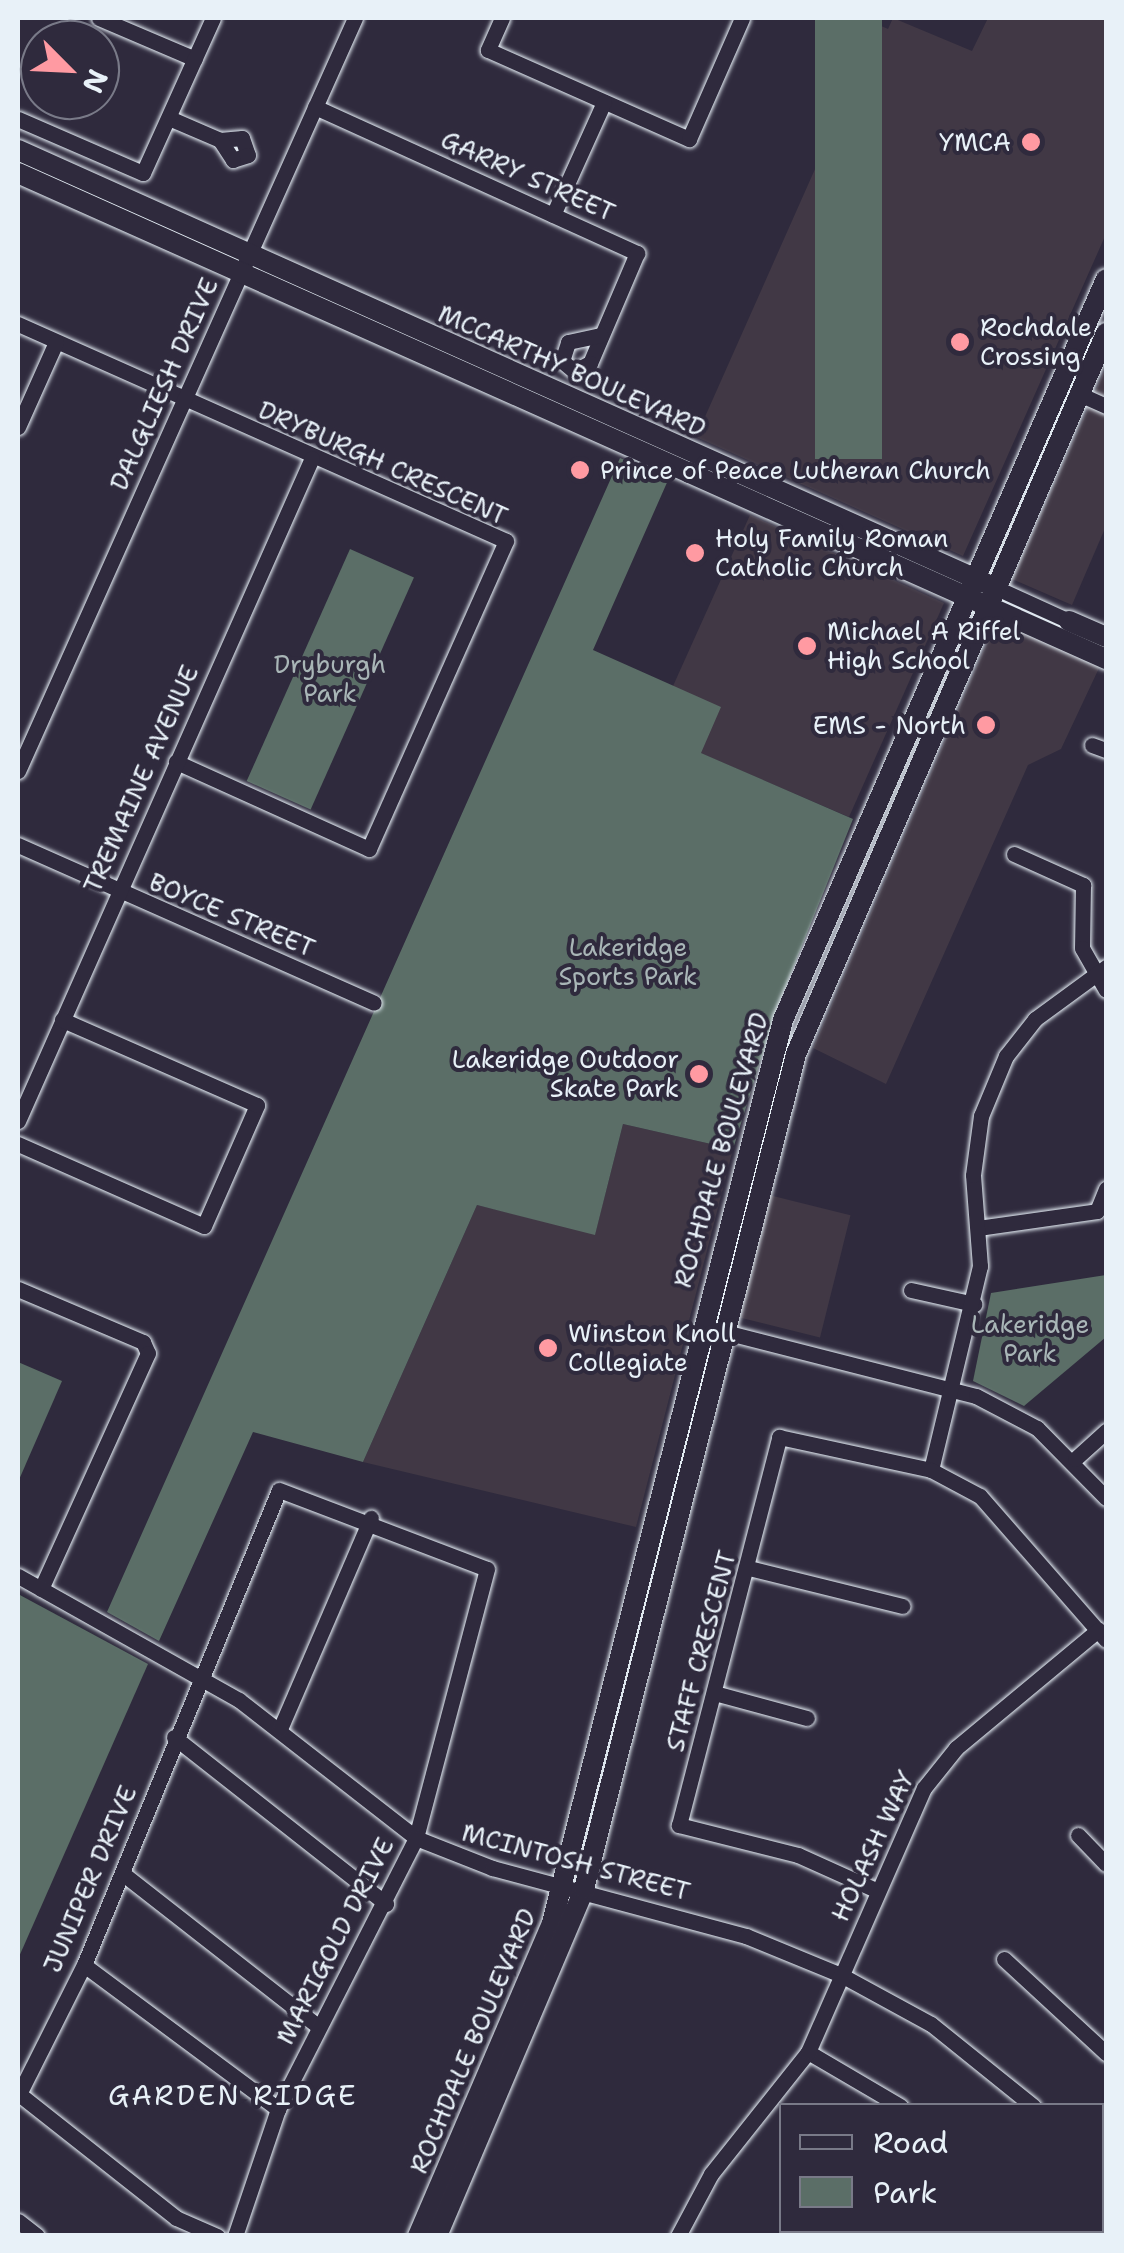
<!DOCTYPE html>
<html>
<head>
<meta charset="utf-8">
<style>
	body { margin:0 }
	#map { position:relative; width:1124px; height:2253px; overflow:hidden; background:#2f2a3d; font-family:"Shantell Sans",sans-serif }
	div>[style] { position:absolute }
	.built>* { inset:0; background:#413845; transform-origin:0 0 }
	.green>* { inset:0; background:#5b6e67; transform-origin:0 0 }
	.roads { filter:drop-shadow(0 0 2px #e8f1f8) drop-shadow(0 0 2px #e8f1f8) }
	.minor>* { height:15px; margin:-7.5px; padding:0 7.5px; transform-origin:7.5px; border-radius:7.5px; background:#2f2a3d }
	.major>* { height:20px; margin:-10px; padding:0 10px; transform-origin:10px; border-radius:10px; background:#2f2a3d }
	.dots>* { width:28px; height:28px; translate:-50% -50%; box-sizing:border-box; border:5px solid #2f2a3d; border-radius:50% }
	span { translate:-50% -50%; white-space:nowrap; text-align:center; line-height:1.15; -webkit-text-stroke:8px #2f2a3d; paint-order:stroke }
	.poi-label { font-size:25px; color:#e8f1f8 }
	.right { translate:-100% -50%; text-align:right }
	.left { translate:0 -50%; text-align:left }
	.street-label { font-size:25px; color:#e8f1f8 }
	.park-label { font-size:25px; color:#a9b6b7 }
	.neighbourhood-label { font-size:28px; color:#e8f1f8; letter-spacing:2.5px }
	.frame { position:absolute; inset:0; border:20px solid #e8f1f8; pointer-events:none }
	.legend { position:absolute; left:779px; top:2103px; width:325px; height:130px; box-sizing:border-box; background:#2f2a3d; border:2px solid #797a88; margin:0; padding:12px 18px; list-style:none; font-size:30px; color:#e8f1f8 }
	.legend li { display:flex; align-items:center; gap:20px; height:50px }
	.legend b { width:50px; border:2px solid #797a88 }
	.north { position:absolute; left:20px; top:20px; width:100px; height:100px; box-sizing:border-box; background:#2f2a3d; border:2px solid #797a88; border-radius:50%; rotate:114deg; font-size:28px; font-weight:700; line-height:40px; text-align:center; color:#e8f1f8 }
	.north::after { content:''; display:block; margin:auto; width:35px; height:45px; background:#ff9aa2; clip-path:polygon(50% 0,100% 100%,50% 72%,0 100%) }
</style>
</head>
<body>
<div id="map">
	<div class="built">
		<i style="clip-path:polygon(893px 18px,972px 51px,988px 18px,1106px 18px,1106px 234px,963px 556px,696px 437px,879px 25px,888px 29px)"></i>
		<i style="clip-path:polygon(1106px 367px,1106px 526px,1072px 605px,1012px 579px)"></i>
		<i style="clip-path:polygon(750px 515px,944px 603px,849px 817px,700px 753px,673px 686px)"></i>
		<i style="clip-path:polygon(996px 621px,1100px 666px,1061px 749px,1028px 765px,886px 1084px,813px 1048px)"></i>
		<i style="clip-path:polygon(623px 1124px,733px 1149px,636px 1527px,363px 1462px,477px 1205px,595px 1234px)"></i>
		<i style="left:769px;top:1195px;width:84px;height:126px;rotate:14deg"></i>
	</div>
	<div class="green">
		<i style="left:815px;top:18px;width:67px;height:441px"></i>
		<i style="clip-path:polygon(620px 458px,669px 478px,593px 650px,721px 707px,701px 753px,853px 819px,776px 1011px,733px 1149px,623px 1124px,595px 1235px,477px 1205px,363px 1462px,253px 1432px,159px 1641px,107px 1612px)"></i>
		<i style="left:350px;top:549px;width:70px;height:254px;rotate:24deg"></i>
		<i style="clip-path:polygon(1106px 1275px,1106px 1337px,1024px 1406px,973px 1381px,991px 1293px)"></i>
		<i style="clip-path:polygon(18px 1362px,62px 1381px,18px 1482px)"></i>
		<i style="clip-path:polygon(18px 1594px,148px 1664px,18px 1959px)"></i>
	</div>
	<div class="roads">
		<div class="minor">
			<i style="left:99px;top:18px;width:104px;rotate:23.1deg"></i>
			<i style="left:502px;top:18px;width:35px;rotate:114deg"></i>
			<i style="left:488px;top:50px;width:220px;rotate:23.9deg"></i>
			<i style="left:689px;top:139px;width:132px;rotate:-66.3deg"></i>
			<i style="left:315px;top:107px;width:354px;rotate:24.4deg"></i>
			<i style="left:637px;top:253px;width:120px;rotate:113.1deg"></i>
			<i style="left:590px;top:363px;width:18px;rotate:153deg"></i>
			<i style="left:574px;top:371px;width:16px;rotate:-140deg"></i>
			<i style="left:562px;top:361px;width:20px;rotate:-72deg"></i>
			<i style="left:568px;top:342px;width:33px;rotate:-12deg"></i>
			<i style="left:169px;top:118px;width:56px;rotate:23.3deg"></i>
			<i style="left:220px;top:140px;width:22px;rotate:-5deg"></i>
			<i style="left:242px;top:138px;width:18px;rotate:71deg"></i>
			<i style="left:248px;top:155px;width:16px;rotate:162deg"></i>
			<i style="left:233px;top:160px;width:24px;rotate:-123deg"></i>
			<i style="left:18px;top:119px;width:136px;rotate:23.4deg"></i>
			<i style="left:143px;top:173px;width:170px;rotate:-65.7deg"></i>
			<i style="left:553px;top:215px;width:124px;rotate:-65.7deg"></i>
			<i style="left:18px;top:324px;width:534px;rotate:23.97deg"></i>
			<i style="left:506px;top:541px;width:337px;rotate:114deg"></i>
			<i style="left:369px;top:849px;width:212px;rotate:-155.7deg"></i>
			<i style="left:1079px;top:394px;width:30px;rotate:24deg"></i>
			<i style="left:18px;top:427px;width:93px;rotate:-65.9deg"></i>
			<i style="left:992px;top:586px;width:85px;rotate:24.4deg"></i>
			<i style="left:1092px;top:745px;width:15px;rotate:20deg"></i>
			<i style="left:18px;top:771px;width:825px;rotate:-65.89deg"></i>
			<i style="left:18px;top:845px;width:389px;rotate:23.9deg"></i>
			<i style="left:1014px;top:854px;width:76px;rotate:24.2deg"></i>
			<i style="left:1083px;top:885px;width:63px;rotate:90.9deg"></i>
			<i style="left:1082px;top:948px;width:48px;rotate:60.3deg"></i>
			<i style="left:18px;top:1121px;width:725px;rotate:-66.09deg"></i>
			<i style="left:18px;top:1144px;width:203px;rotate:23.8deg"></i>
			<i style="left:204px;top:1226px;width:132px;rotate:-66.3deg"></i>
			<i style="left:257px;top:1105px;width:213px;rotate:-156.4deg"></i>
			<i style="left:978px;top:1228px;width:120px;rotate:-8.1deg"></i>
			<i style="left:1097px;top:1211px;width:24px;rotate:-68deg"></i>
			<i style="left:18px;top:1289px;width:136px;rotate:23deg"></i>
			<i style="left:143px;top:1342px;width:12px;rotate:66deg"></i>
			<i style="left:148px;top:1353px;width:259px;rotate:114.4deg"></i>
			<i style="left:911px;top:1290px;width:65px;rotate:12.5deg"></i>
			<i style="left:717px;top:1330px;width:267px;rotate:14.3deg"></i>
			<i style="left:976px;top:1396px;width:69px;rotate:27.7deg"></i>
			<i style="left:1037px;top:1428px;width:98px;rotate:45.4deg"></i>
			<i style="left:1075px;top:1459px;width:42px;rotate:-42.1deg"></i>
			<i style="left:931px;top:1470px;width:210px;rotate:-76.5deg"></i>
			<i style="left:980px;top:1266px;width:91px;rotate:-94.4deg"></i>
			<i style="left:973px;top:1175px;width:60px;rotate:-82.3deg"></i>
			<i style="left:981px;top:1116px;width:65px;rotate:-67.4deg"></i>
			<i style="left:1006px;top:1056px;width:47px;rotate:-51.9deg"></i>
			<i style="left:1035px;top:1019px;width:88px;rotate:-36.2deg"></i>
			<i style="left:749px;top:1568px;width:158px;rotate:13.9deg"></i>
			<i style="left:18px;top:1576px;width:253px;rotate:29.3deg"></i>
			<i style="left:239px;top:1700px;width:224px;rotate:37.9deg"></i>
			<i style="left:416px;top:1838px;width:82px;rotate:21.5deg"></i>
			<i style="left:492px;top:1868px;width:263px;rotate:15deg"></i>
			<i style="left:746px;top:1936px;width:103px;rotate:22.3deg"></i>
			<i style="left:841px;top:1975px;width:102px;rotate:28.6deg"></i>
			<i style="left:931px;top:2024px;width:131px;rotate:38.8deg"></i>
			<i style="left:718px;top:1694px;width:92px;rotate:15.1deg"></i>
			<i style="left:280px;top:1729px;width:230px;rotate:-66.7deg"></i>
			<i style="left:174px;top:1737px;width:270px;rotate:38.2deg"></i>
			<i style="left:1078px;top:1835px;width:40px;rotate:46deg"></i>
			<i style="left:122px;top:1873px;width:249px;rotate:38deg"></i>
			<i style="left:878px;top:1891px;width:88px;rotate:-155.8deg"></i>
			<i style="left:798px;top:1855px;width:123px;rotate:-165.9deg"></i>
			<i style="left:679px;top:1825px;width:401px;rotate:-75.5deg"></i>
			<i style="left:779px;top:1437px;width:156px;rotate:12.2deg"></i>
			<i style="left:931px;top:1470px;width:55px;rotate:28deg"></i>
			<i style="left:980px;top:1496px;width:191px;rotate:48.8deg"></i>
			<i style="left:1004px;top:1959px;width:139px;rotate:42.7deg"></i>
			<i style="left:84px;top:1965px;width:242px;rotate:36.6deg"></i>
			<i style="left:808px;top:2052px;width:107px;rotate:30.4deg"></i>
			<i style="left:19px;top:2094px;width:200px;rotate:38.3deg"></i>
			<i style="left:176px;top:2218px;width:45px;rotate:23.7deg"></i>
			<i style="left:18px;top:2096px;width:147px;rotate:-63.3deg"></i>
			<i style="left:84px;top:1965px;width:513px;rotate:-67.68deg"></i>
			<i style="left:279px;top:1490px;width:222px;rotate:20.8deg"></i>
			<i style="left:487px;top:1569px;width:278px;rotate:104.8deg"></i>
			<i style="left:416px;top:1838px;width:304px;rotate:117deg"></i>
			<i style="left:278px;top:2109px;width:134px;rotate:108.7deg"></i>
			<i style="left:1102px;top:2162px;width:6px;rotate:-51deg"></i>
			<i style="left:18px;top:2221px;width:24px;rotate:38deg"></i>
			<i style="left:678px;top:2236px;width:70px;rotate:-62deg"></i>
			<i style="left:711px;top:2174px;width:156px;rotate:-51.5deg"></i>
			<i style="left:808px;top:2052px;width:288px;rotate:-66.3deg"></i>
			<i style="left:924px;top:1788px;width:51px;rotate:-51.3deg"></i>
			<i style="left:956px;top:1748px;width:185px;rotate:-39.7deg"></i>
			<i style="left:853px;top:2236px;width:7px;rotate:-56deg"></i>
			<i style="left:1036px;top:2236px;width:7px;rotate:-56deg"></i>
		</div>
		<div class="major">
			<i style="left:18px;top:150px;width:1060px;rotate:24.12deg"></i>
			<i style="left:18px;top:173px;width:1192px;rotate:24.07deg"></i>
			<i style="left:1069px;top:621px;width:40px;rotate:23.4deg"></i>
			<i style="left:418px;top:2236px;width:340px;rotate:-66.8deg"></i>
			<i style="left:552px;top:1923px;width:932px;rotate:-75.65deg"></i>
			<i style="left:783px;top:1020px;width:808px;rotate:-66.45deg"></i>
			<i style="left:437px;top:2236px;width:377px;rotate:-67deg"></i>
			<i style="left:584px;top:1889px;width:861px;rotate:-75.75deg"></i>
			<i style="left:796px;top:1054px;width:785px;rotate:-66.73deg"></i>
		</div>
	</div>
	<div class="dots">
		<i style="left:1031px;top:142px;background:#ff9aa2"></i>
		<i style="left:960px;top:342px;background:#ff9aa2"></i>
		<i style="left:580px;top:470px;background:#ff9aa2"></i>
		<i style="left:695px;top:553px;background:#ff9aa2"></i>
		<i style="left:807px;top:646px;background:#ff9aa2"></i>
		<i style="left:986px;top:725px;background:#ff9aa2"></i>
		<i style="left:699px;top:1074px;background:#ff9aa2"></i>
		<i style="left:548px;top:1348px;background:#ff9aa2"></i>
	</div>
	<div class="poi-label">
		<span class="right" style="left:1011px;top:142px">YMCA</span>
		<span class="left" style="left:980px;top:342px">Rochdale<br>Crossing</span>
		<span class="left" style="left:600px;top:470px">Prince of Peace Lutheran Church</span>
		<span class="left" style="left:715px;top:553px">Holy Family Roman<br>Catholic Church</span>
		<span class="left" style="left:827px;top:646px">Michael A Riffel<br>High School</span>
		<span class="right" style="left:966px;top:725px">EMS - North</span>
		<span class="right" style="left:679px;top:1074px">Lakeridge Outdoor<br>Skate Park</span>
		<span class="left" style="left:568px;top:1348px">Winston Knoll<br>Collegiate</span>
	</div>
	<div class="street-label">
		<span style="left:528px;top:176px;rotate:24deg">GARRY STREET</span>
		<span style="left:572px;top:371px;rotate:24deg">MCCARTHY BOULEVARD</span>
		<span style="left:164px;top:384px;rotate:-66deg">DALGLIESH DRIVE</span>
		<span style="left:383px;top:463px;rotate:24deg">DRYBURGH CRESCENT</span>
		<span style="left:141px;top:779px;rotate:-66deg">TREMAINE AVENUE</span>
		<span style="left:232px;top:915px;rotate:23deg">BOYCE STREET</span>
		<span style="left:721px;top:1150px;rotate:-74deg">ROCHDALE BOULEVARD</span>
		<span style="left:701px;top:1651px;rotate:-75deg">STAFF CRESCENT</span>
		<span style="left:873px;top:1846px;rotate:-65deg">HOLASH WAY</span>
		<span style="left:576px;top:1862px;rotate:15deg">MCINTOSH STREET</span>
		<span style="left:90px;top:1879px;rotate:-67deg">JUNIPER DRIVE</span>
		<span style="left:335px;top:1941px;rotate:-63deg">MARIGOLD DRIVE</span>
		<span style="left:473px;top:2041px;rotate:-67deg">ROCHDALE BOULEVARD</span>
	</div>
	<div class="park-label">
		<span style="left:330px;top:679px">Dryburgh<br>Park</span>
		<span style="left:628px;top:962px">Lakeridge<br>Sports Park</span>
		<span style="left:1030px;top:1339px">Lakeridge<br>Park</span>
	</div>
	<div class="neighbourhood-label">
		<span style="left:233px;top:2095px">GARDEN RIDGE</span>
	</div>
	<div class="frame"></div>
	<ul class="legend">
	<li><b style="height:12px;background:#2f2a3d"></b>Road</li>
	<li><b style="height:28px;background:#5b6e67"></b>Park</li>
	</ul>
	<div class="north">N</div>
</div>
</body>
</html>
